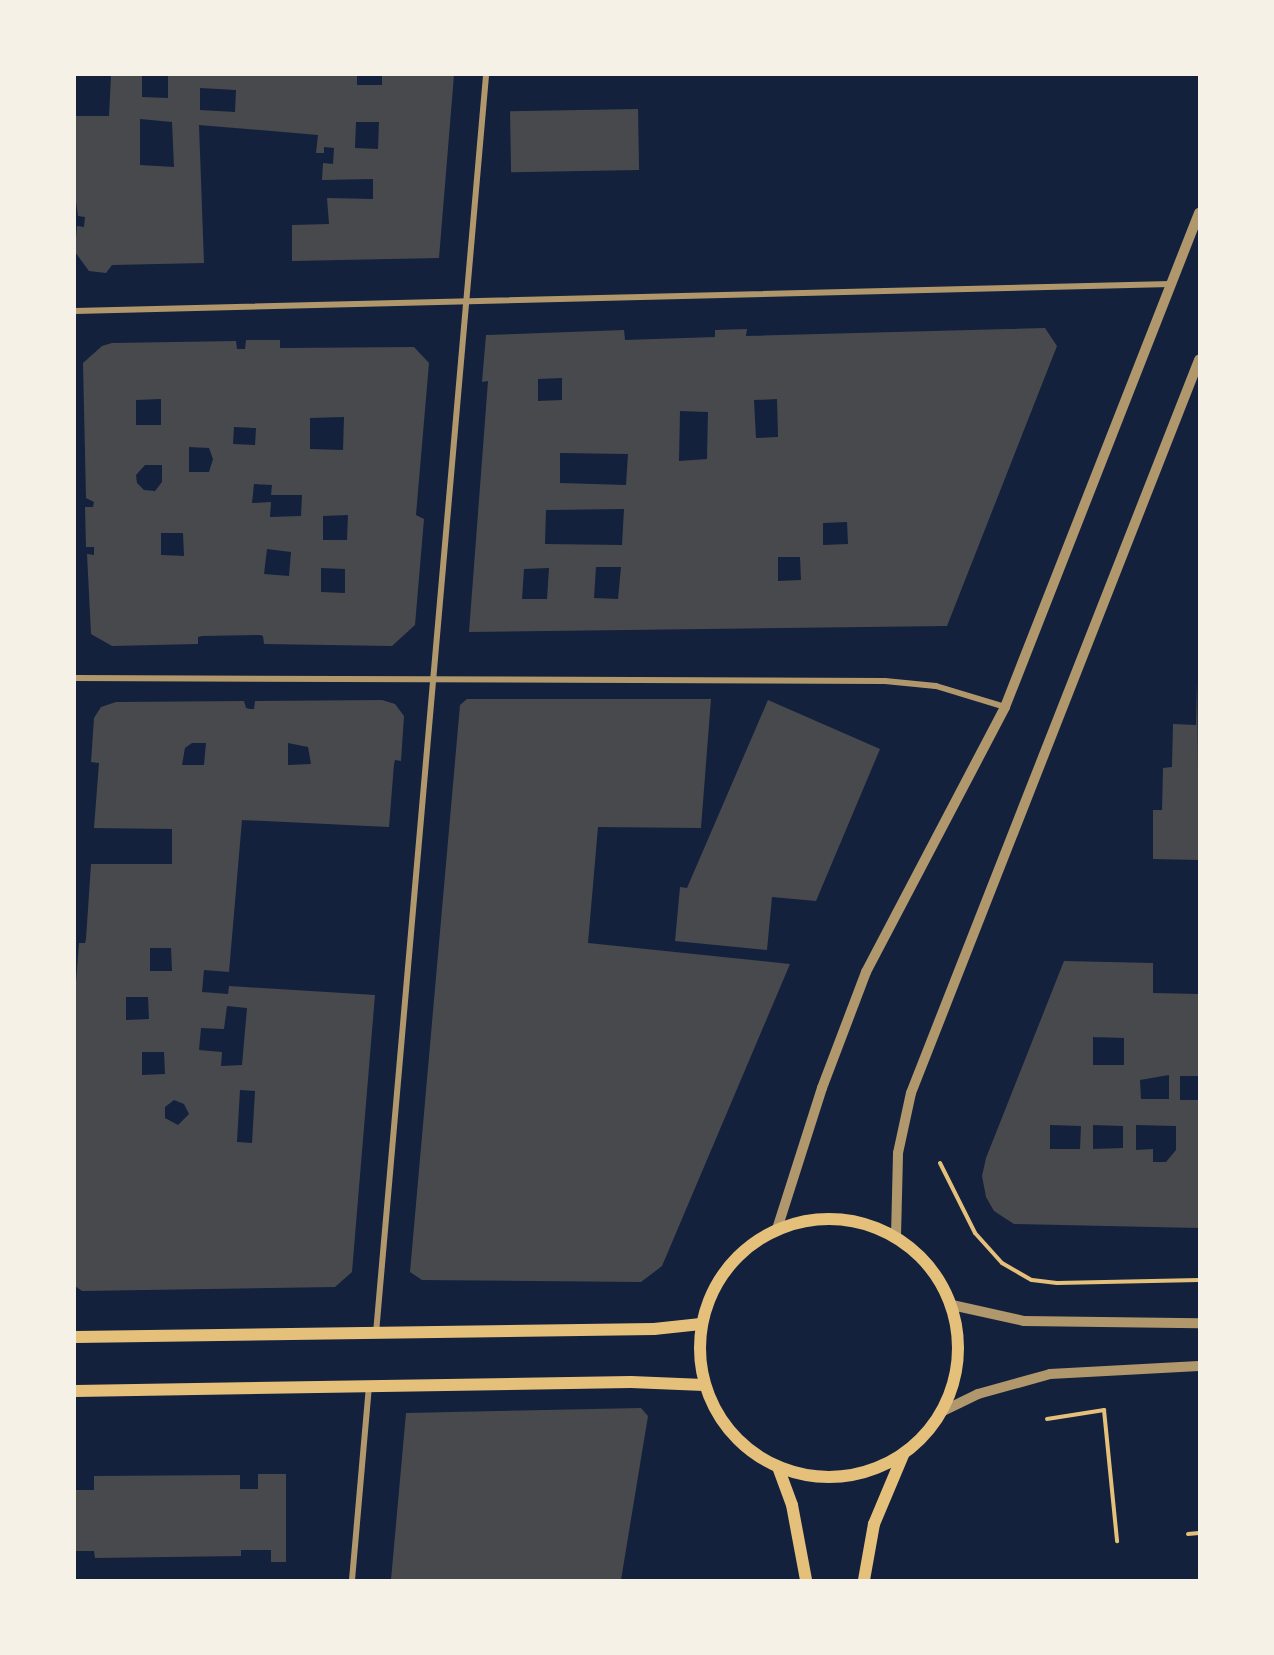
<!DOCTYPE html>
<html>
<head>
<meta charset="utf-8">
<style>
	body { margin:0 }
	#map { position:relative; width:1274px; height:1655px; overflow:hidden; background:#14213d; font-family:Roboto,sans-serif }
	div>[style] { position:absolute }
	.building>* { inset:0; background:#48494c; transform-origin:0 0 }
	.path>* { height:4px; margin:-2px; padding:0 2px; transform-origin:2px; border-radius:2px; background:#e5c07b }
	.minor>* { height:6px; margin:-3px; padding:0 3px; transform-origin:3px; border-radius:3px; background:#b1986c }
	.tertiary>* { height:10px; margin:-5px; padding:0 5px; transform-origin:5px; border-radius:5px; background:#b1986c }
	.secondary>* { height:12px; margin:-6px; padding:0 6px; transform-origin:6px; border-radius:6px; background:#e5c07b }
	.secondary>.ring { margin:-6px; padding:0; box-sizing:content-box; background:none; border:12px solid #e5c07b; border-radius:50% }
	span { translate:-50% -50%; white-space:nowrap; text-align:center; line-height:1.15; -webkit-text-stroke:5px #f6f1e7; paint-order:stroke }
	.frame { position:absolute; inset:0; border:76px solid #f6f1e7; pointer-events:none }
</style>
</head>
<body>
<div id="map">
	<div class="building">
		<i style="clip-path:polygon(evenodd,111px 75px,142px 75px,142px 97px,168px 98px,168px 75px,357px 75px,357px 85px,382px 85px,382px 75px,454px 75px,439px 258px,292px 261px,292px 225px,329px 224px,327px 198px,373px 199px,373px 179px,322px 180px,323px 163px,333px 164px,334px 148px,324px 147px,324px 153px,316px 153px,318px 135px,199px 125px,204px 263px,112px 265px,106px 273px,89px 271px,75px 252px,77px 226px,84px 227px,85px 217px,78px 216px,75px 194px,75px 116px,109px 116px,111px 75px,200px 88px,236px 90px,235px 112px,200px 110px,200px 88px,111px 75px,140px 119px,172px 122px,174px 167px,140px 165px,140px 119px,111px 75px,356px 122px,379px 122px,378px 149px,355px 148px,356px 122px)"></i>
		<i style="left:638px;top:109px;width:61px;height:128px;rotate:89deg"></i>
		<i style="clip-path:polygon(evenodd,1045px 328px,1057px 346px,947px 626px,469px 632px,488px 381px,482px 382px,486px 335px,624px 330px,625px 340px,715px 337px,715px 330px,747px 329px,746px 336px,1045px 328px,562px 378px,562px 400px,538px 401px,538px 379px,562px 378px,1045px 328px,777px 399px,778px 437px,756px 438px,754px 400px,777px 399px,1045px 328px,680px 411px,708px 412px,707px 459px,679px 461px,680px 411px,1045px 328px,560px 453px,628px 454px,626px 485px,560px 483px,560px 453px,1045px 328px,624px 509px,622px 545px,545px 544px,546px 510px,624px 509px,1045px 328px,847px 522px,848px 544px,823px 545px,823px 523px,847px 522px,1045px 328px,778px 557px,800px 557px,801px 580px,778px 581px,778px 557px,1045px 328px,596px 567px,621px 567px,618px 599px,594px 598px,596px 567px,1045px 328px,549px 568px,547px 599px,522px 599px,524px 569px,549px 568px)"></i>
		<i style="clip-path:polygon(evenodd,246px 340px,280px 340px,280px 348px,284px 348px,414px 347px,429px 363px,416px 515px,424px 519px,415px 625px,392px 646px,264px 644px,263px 636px,260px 635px,202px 636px,198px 637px,198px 644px,112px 646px,91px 634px,87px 554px,94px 555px,94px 547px,86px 547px,85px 507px,93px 507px,94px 502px,86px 498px,83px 363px,102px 346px,112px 343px,236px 341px,237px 349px,245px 349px,246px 340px,161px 399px,161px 425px,136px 425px,136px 400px,161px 399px,246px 340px,344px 417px,343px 450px,310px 449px,310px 418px,344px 417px,246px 340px,234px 427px,256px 428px,255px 445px,233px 444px,234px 427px,246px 340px,189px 447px,209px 448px,213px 459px,209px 472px,189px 472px,189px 447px,246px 340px,145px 465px,162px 465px,162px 482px,155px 491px,144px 490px,137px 483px,136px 475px,145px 465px,246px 340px,254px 484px,272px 485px,271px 495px,302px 495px,301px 516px,270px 517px,271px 502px,252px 503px,254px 484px,246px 340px,348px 515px,347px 540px,323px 540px,323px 516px,348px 515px,246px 340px,161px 533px,183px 533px,184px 556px,161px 555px,161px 533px,246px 340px,267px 549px,291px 552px,289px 576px,264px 574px,267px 549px,246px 340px,321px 568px,345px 569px,345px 593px,321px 592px,321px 568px)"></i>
		<i style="clip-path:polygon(1197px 681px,1199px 860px,1153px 859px,1153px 810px,1162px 810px,1163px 768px,1172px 767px,1173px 724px,1196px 725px)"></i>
		<i style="clip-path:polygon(467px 699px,711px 699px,701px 828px,598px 827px,588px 943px,790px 964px,662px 1266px,641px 1282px,422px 1280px,410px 1272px,460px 705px)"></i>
		<i style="clip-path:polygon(768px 700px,880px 749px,816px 901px,772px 897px,767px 950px,675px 941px,680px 887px,687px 888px)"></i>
		<i style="clip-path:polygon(evenodd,244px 701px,246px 708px,250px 709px,254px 709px,255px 701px,382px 700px,395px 704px,404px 716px,401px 761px,395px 760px,394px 764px,389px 827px,242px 820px,229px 972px,204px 970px,202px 992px,228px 994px,229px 986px,375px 995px,352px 1272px,335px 1287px,82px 1291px,75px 1286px,75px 996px,79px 943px,85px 943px,86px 939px,91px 864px,172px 864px,172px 829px,94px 828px,99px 763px,91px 762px,94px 718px,101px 707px,116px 702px,244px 701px,192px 743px,206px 743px,204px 765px,182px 765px,185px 748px,192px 743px,244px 701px,288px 743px,308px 747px,311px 764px,288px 765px,288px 743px,244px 701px,150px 948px,171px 948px,172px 971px,150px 971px,150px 948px,244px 701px,126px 997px,148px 997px,149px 1019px,126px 1020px,126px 997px,244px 701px,227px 1006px,247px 1008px,242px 1065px,221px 1066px,222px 1052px,199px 1050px,201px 1028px,224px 1029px,227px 1006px,244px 701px,142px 1052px,164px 1052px,165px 1074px,142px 1075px,142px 1052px,244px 701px,240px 1090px,255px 1091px,252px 1143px,237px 1142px,240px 1090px,244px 701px,174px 1100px,184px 1104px,189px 1114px,178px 1125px,165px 1118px,165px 1107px,174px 1100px)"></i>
		<i style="clip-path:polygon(evenodd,1064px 961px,1153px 963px,1153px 993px,1199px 994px,1199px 1076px,1180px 1076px,1180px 1100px,1199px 1100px,1199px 1228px,1014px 1224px,994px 1211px,986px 1197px,982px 1176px,986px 1158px,1064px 961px,1093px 1037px,1124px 1038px,1124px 1065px,1093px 1065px,1093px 1037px,1064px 961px,1169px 1075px,1169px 1099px,1141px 1099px,1140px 1080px,1169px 1075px,1064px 961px,1050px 1125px,1081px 1126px,1080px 1149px,1050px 1149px,1050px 1125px,1064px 961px,1093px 1125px,1123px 1126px,1123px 1148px,1093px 1149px,1093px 1125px,1064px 961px,1136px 1125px,1176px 1126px,1176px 1150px,1166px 1162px,1153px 1162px,1153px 1149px,1136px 1150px,1136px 1125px)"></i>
		<i style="clip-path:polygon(641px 1408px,648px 1416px,621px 1580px,391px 1580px,406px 1413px)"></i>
		<i style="clip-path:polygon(258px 1474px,286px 1474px,286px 1562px,271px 1562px,271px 1550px,241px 1550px,241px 1556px,95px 1558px,94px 1551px,75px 1551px,75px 1490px,94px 1490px,94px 1476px,240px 1475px,240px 1489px,258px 1489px)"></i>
	</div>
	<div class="path">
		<i style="left:940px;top:1163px;width:78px;rotate:63.4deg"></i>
		<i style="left:975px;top:1233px;width:40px;rotate:48deg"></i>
		<i style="left:1002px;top:1263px;width:34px;rotate:30deg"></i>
		<i style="left:1032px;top:1280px;width:25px;rotate:7deg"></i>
		<i style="left:1057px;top:1283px;width:142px;rotate:-1.2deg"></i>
		<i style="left:1047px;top:1419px;width:58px;rotate:-9deg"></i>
		<i style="left:1104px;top:1410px;width:132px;rotate:84.3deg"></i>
		<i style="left:1188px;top:1534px;width:11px;rotate:-5deg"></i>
	</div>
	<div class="minor">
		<i style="left:75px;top:311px;width:1096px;rotate:-1.41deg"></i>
		<i style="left:75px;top:678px;width:810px;rotate:0.21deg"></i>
		<i style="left:885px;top:681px;width:51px;rotate:5.6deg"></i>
		<i style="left:936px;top:686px;width:72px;rotate:16.9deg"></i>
		<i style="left:376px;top:1333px;width:1263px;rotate:-85deg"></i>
		<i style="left:352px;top:1580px;width:194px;rotate:-85deg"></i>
	</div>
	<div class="tertiary">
		<i style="left:777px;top:1229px;width:148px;rotate:-72.3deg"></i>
		<i style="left:822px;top:1088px;width:124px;rotate:-69.2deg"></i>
		<i style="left:866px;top:972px;width:299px;rotate:-62.3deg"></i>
		<i style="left:1005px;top:707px;width:531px;rotate:-68.56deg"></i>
		<i style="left:896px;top:1236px;width:83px;rotate:-88.6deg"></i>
		<i style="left:898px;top:1153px;width:61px;rotate:-77.8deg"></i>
		<i style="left:911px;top:1093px;width:788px;rotate:-68.55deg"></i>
		<i style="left:952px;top:1305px;width:74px;rotate:12.5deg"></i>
		<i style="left:1024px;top:1321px;width:175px;rotate:0.7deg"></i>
		<i style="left:943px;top:1411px;width:39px;rotate:-26deg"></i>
		<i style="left:978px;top:1394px;width:75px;rotate:-15.5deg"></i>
		<i style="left:1050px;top:1374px;width:149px;rotate:-3.1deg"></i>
	</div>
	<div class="secondary">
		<i class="ring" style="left:700px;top:1219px;width:246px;height:246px"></i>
		<i style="left:75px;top:1337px;width:579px;rotate:-0.79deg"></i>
		<i style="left:654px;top:1329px;width:47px;rotate:-6.1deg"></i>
		<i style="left:75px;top:1391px;width:556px;rotate:-0.93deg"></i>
		<i style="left:631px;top:1382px;width:73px;rotate:2.4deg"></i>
		<i style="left:778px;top:1467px;width:40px;rotate:69.8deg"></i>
		<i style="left:792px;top:1505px;width:76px;rotate:79.4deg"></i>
		<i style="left:864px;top:1580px;width:57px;rotate:-79.9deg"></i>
		<i style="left:874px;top:1524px;width:75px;rotate:-67.2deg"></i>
	</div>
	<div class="frame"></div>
</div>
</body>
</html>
